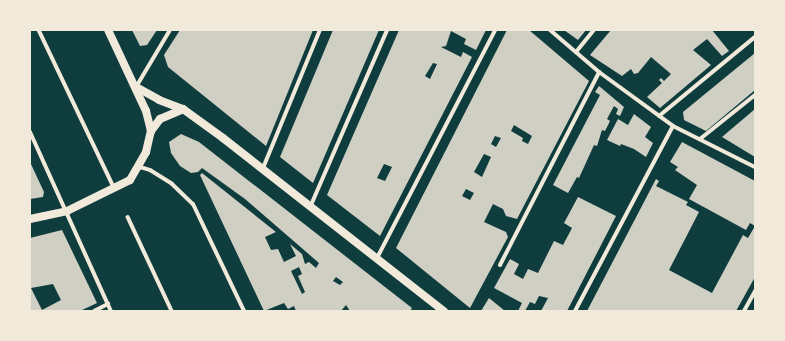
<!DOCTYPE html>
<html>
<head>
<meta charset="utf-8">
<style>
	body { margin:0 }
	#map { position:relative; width:785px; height:341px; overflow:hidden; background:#0f3d3e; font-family:Arial,sans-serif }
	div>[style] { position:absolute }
	.building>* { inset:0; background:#cfcfc3 }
	.pedestrian>* { height:3.5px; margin:-1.75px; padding:0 1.75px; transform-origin:1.75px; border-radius:1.75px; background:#f1e9da }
	.minor>* { height:4px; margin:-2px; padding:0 2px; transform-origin:2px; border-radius:2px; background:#f1e9da }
	.secondary>* { height:8px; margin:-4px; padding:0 4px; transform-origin:4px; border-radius:4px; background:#f1e9da }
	span { translate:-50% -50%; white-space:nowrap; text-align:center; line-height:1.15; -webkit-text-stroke:3px #f1e9da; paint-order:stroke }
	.frame { position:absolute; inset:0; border:31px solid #f1e9da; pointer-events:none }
</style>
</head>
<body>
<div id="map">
	<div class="building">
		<i style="clip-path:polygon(132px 30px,157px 30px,147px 45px,140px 46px)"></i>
		<i style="clip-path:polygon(180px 30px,313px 30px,266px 146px,168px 67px,164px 55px)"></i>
		<i style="clip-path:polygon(333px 30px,379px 30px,313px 183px,280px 157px)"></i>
		<i style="clip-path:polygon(evenodd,399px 30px,486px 30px,476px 50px,464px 44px,466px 39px,451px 31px,446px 46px,441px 47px,461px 57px,463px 52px,472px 57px,380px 236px,327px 195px,399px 30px,433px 63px,437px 64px,430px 79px,425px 76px,433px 63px,399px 30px,384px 164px,392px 167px,385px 181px,377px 178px,384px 164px)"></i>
		<i style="clip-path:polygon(evenodd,507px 30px,529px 30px,589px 81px,517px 219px,506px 216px,503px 209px,493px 204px,484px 222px,506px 232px,508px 237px,470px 308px,396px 248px,507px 30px,514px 125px,532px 136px,528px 144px,522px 141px,523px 138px,511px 131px,514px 125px,507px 30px,495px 136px,501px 138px,496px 147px,491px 144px,495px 136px,507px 30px,484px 154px,491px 157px,482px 177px,474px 172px,484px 154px,507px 30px,466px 189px,474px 193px,470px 200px,462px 196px,466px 189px)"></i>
		<i style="clip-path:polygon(564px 30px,586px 30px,578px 40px)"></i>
		<i style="clip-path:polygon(611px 30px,712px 30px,729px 51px,722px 56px,707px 39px,693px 50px,711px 65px,660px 108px,647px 97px,662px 83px,659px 80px,661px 78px,664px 81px,671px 74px,651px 57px,638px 73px,634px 74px,631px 69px,622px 76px,590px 55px)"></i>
		<i style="clip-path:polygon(755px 53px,755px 90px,706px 131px,684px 120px,683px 112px)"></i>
		<i style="clip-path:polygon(599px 86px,624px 107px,620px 116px,616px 114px,618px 109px,614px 106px,607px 119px,610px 121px,605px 131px,602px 130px,597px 146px,594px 145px,579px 178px,577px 177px,568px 193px,553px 185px,600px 95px,595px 92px)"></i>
		<i style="clip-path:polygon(755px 109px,755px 157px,722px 137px)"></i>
		<i style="clip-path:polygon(634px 114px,651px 127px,645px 137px,653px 143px,646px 157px,634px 149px,621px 144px,620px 146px,607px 140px,618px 119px,628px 125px)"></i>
		<i style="clip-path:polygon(evenodd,181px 134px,199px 142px,412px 308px,410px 311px,350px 311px,346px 305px,341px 311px,296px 311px,294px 306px,288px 309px,284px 303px,264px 311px,200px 175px,202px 173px,276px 232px,265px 237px,271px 250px,278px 249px,284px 262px,296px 256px,290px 244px,302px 254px,305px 264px,309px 262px,316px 268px,319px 263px,245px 199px,202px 168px,198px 172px,191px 173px,180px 166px,171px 153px,169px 142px,181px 134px,299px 267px,302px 274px,298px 276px,305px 292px,302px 294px,291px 271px,299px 267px,181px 134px,336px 277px,343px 282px,340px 285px,333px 281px,336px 277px)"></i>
		<i style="clip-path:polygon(682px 142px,755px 181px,755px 277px,736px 311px,587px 311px,656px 179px,659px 181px,656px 186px,688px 202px,686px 205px,699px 212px,669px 270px,712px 293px,743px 235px,748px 238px,755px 226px,750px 223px,746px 230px,689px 199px,697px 185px,675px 170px,678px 167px,670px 162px)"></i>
		<i style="clip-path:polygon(30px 162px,44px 192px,43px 197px,30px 199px)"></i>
		<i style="clip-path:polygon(578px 197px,616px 216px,580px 286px,567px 311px,541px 311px,548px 298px,539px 296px,535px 304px,530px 302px,525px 311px,518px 311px,522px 303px,494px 288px,510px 259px,519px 264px,514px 274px,523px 279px,528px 269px,538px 273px,554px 241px,563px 245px,572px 228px,564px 223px)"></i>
		<i style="clip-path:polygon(evenodd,62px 230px,97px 303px,80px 311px,30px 311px,30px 238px,62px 230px,53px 284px,61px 300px,42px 310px,31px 288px,53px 284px)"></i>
		<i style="clip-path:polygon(489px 298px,505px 311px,481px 311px)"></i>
	</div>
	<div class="pedestrian">
		<i style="left:39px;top:30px;width:174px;rotate:64.5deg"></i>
		<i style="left:128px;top:217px;width:104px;rotate:64.9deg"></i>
	</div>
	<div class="minor">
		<i style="left:550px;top:30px;width:65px;rotate:40.6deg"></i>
		<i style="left:599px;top:72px;width:92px;rotate:36.1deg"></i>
		<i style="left:673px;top:126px;width:92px;rotate:26.6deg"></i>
		<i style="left:576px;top:52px;width:28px;rotate:-51deg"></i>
		<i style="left:136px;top:87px;width:66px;rotate:-59.2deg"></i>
		<i style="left:659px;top:116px;width:124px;rotate:-39.5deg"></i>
		<i style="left:30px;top:132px;width:196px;rotate:65.7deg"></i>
		<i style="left:700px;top:139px;width:70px;rotate:-38.7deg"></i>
		<i style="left:140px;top:167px;width:10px;rotate:17deg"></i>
		<i style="left:150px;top:170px;width:26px;rotate:32deg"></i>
		<i style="left:172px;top:184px;width:29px;rotate:44deg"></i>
		<i style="left:193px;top:204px;width:119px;rotate:64.5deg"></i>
		<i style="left:263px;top:168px;width:149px;rotate:-67.6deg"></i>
		<i style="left:311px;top:205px;width:191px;rotate:-66.5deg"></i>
		<i style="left:377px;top:258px;width:257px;rotate:-62.6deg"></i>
		<i style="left:500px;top:265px;width:217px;rotate:-62.8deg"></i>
		<i style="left:94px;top:311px;width:16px;rotate:-27deg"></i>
		<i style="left:575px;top:311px;width:209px;rotate:-62.1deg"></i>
		<i style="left:744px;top:311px;width:23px;rotate:-61deg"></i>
	</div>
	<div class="secondary">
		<i style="left:136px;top:87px;width:26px;rotate:29deg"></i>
		<i style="left:159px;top:100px;width:26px;rotate:21deg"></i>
		<i style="left:183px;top:109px;width:49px;rotate:35.9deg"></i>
		<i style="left:223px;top:138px;width:281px;rotate:38.1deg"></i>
		<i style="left:151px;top:131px;width:15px;rotate:-53deg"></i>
		<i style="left:160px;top:119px;width:25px;rotate:-23deg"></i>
		<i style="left:30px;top:219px;width:38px;rotate:-12deg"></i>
		<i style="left:67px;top:211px;width:70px;rotate:-26.2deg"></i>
		<i style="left:130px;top:180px;width:32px;rotate:-60deg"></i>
		<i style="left:146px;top:152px;width:22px;rotate:-77deg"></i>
		<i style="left:151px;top:131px;width:21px;rotate:-104deg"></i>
		<i style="left:146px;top:111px;width:89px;rotate:-115.1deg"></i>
	</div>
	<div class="frame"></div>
</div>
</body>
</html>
